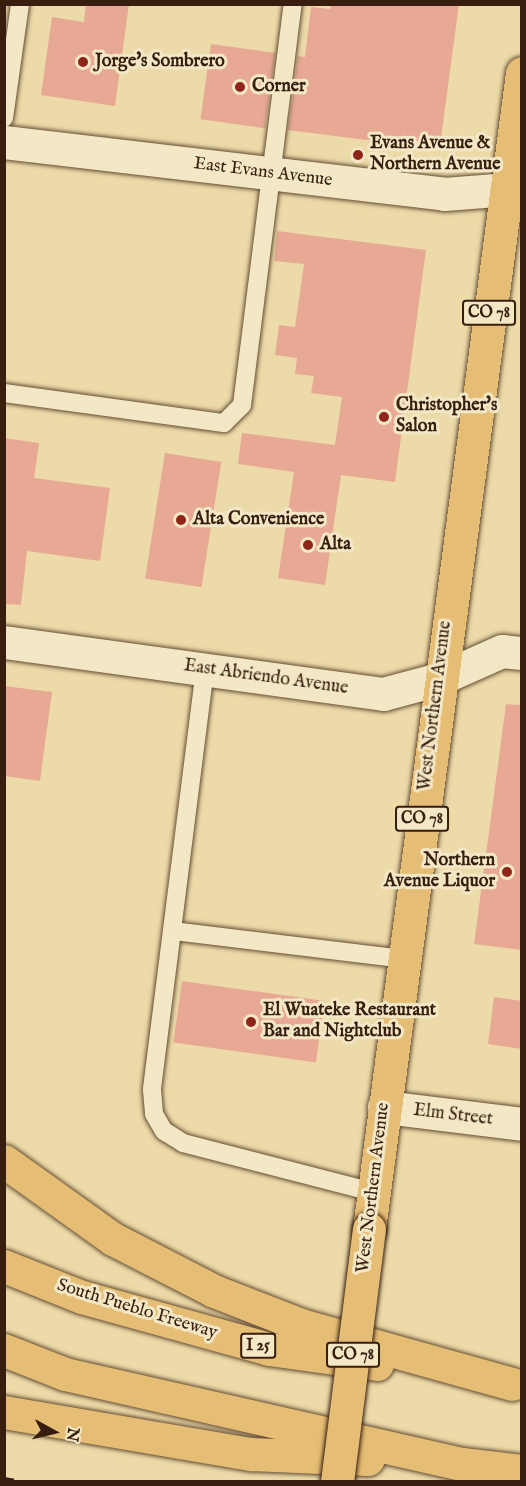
<!DOCTYPE html>
<html>
<head>
<meta charset="utf-8">
<style>
	body { margin:0 }
	#map { position:relative; width:526px; height:1486px; overflow:hidden; background:#ecdaa8; font-family:"IM FELL English",serif }
	div>[style] { position:absolute }
	.building>* { inset:0; background:#e7a994; transform-origin:0 0 }
	.roads { filter:drop-shadow(0 0 2px #644d34) drop-shadow(0 0 2px #644d34) }
	.lane>* { height:18px; margin:-9px; padding:0 9px; transform-origin:9px; border-radius:9px; background:#f3e7c6 }
	.street>* { height:33px; margin:-16.5px; padding:0 16.5px; transform-origin:16.5px; border-radius:16.5px; background:#f3e7c6 }
	.secondary>* { height:33px; margin:-16.5px; padding:0 16.5px; transform-origin:16.5px; border-radius:16.5px; background:#f3e7c6 }
	.primary>* { height:33px; margin:-16.5px; padding:0 16.5px; transform-origin:16.5px; border-radius:16.5px; background:#e6bd74 }
	.highway>* { height:33px; margin:-16.5px; padding:0 16.5px; transform-origin:16.5px; border-radius:16.5px; background:#e6bd74 }
	.rail>* { height:4.5px; margin-top:-2.25px; transform-origin:0; background:repeating-linear-gradient(90deg,#371e0e 0 10px,transparent 0 20px) }
	.bridges { filter:drop-shadow(0 0 2px #371e0e) drop-shadow(0 0 2px #371e0e) }
	.primary-bridge>* { height:33px; margin:-16.5px; padding:0 16.5px; transform-origin:16.5px; border-radius:16.5px; background:#e6bd74 }
	.dots>* { width:16px; height:16px; translate:-50% -50%; box-sizing:border-box; border:3px solid #f3e7c6; border-radius:50% }
	span { translate:-50% -50%; white-space:nowrap; text-align:center; line-height:1.15; -webkit-text-stroke:6px #f3e7c6; paint-order:stroke }
	.shield-label span { padding:2px 4px; background:#f3e7c6; border:2px solid; border-radius:4px; -webkit-text-stroke-width:0 }
	.shield-label { font-size:16px; color:#371e0e; font-weight:700 }
	.poi-label { font-size:18px; color:#371e0e; font-weight:700 }
	.left { translate:0 -50%; text-align:left }
	.right { translate:-100% -50%; text-align:right }
	.street-label { font-size:18px; color:#371e0e }
	.frame { position:absolute; inset:0; border:6px solid #371e0e; pointer-events:none }
	.north { position:absolute; left:24px; top:1402px; width:60px; height:60px; -webkit-text-stroke:4px #f3e7c6; paint-order:stroke; rotate:98deg; font-size:16px; font-weight:700; line-height:24px; text-align:center; color:#371e0e }
	.north::after { content:''; display:block; margin:auto; width:21px; height:27px; background:#371e0e; clip-path:polygon(50% 0,100% 100%,50% 72%,0 100%) }
</style>
</head>
<body>
<div id="map">
	<div class="building">
		<i style="clip-path:polygon(86px 4px,129px 4px,115px 106px,41px 95px,52px 17px,84px 22px)"></i>
		<i style="clip-path:polygon(331px 4px,459px 4px,441px 138px,429px 148px,288px 130px,298px 56px,305px 57px,311px 7px,330px 9px)"></i>
		<i style="left:211px;top:44px;width:65px;height:76px;rotate:8deg"></i>
		<i style="clip-path:polygon(277px 231px,426px 250px,395px 482px,341px 475px,325px 585px,278px 578px,294px 472px,238px 464px,242px 433px,335px 445px,342px 397px,311px 393px,314px 376px,295px 374px,297px 358px,275px 355px,279px 325px,295px 327px,304px 264px,274px 261px)"></i>
		<i style="clip-path:polygon(4px 438px,39px 443px,34px 478px,110px 488px,100px 561px,27px 551px,21px 605px,4px 604px)"></i>
		<i style="left:165px;top:453px;width:57px;height:127px;rotate:9deg"></i>
		<i style="clip-path:polygon(4px 686px,52px 692px,40px 781px,4px 776px)"></i>
		<i style="clip-path:polygon(506px 704px,522px 705px,522px 950px,474px 944px)"></i>
		<i style="left:182px;top:981px;width:144px;height:62px;rotate:8deg"></i>
		<i style="clip-path:polygon(494px 997px,522px 1001px,522px 1049px,488px 1044px)"></i>
	</div>
	<div class="roads">
		<div class="lane">
			<i style="left:4px;top:118px;width:115px;rotate:-82deg"></i>
			<i style="left:4px;top:393px;width:222px;rotate:7.8deg"></i>
			<i style="left:224px;top:423px;width:25px;rotate:-45deg"></i>
			<i style="left:242px;top:405px;width:404px;rotate:-82.8deg"></i>
			<i style="left:205px;top:669px;width:424px;rotate:97.2deg"></i>
			<i style="left:152px;top:1090px;width:24px;rotate:85deg"></i>
			<i style="left:154px;top:1114px;width:20px;rotate:60deg"></i>
			<i style="left:164px;top:1131px;width:22px;rotate:32deg"></i>
			<i style="left:183px;top:1143px;width:196px;rotate:14.5deg"></i>
			<i style="left:173px;top:931px;width:233px;rotate:6.9deg"></i>
		</div>
		<div class="street">
			<i style="left:439px;top:679px;width:69px;rotate:-24deg"></i>
			<i style="left:502px;top:651px;width:20px;rotate:6deg"></i>
			<i style="left:384px;top:1107px;width:139px;rotate:7deg"></i>
		</div>
		<div class="secondary">
			<i style="left:4px;top:142px;width:443px;rotate:6.7deg"></i>
			<i style="left:444px;top:194px;width:78px;rotate:-4.4deg"></i>
			<i style="left:4px;top:642px;width:383px;rotate:7.8deg"></i>
			<i style="left:383px;top:694px;width:58px;rotate:-15deg"></i>
		</div>
		<div class="primary">
			<i style="left:369px;top:1229px;width:1166px;rotate:-82.46deg"></i>
		</div>
		<div class="highway">
			<i style="left:4px;top:1161px;width:134px;rotate:35.6deg"></i>
			<i style="left:113px;top:1239px;width:114px;rotate:27.2deg"></i>
			<i style="left:214px;top:1291px;width:93px;rotate:21.3deg"></i>
			<i style="left:301px;top:1325px;width:219px;rotate:15.6deg"></i>
			<i style="left:4px;top:1266px;width:84px;rotate:21.7deg"></i>
			<i style="left:82px;top:1297px;width:194px;rotate:15.5deg"></i>
			<i style="left:269px;top:1349px;width:109px;rotate:7.9deg"></i>
			<i style="left:4px;top:1350px;width:66px;rotate:21.5deg"></i>
			<i style="left:65px;top:1374px;width:407px;rotate:12.8deg"></i>
			<i style="left:462px;top:1464px;width:60px;rotate:6.7deg"></i>
			<i style="left:4px;top:1412px;width:251px;rotate:9.7deg"></i>
			<i style="left:251px;top:1454px;width:117px;rotate:2.4deg"></i>
		</div>
	</div>
	<div class="rail">
		<i style="left:4px;top:1479px;width:20px;rotate:9deg"></i>
	</div>
	<div class="bridges">
		<div class="primary-bridge">
			<i style="left:337px;top:1482px;width:255px;rotate:-82.8deg"></i>
		</div>
	</div>
	<div class="dots">
		<i style="left:83px;top:62px;background:#8f2418"></i>
		<i style="left:240px;top:87px;background:#8f2418"></i>
		<i style="left:358px;top:155px;background:#8f2418"></i>
		<i style="left:384px;top:417px;background:#8f2418"></i>
		<i style="left:181px;top:520px;background:#8f2418"></i>
		<i style="left:308px;top:545px;background:#8f2418"></i>
		<i style="left:507px;top:872px;background:#8f2418"></i>
		<i style="left:251px;top:1022px;background:#8f2418"></i>
	</div>
	<div class="shield-label">
		<span style="left:489px;top:313px">CO 78</span>
		<span style="left:422px;top:819px">CO 78</span>
		<span style="left:258px;top:1346px">I 25</span>
		<span style="left:353px;top:1355px">CO 78</span>
	</div>
	<div class="poi-label">
		<span class="left" style="left:95px;top:62px">Jorge's Sombrero</span>
		<span class="left" style="left:252px;top:87px">Corner</span>
		<span class="left" style="left:370px;top:155px">Evans Avenue &amp;<br>Northern Avenue</span>
		<span class="left" style="left:396px;top:417px">Christopher's<br>Salon</span>
		<span class="left" style="left:193px;top:520px">Alta Convenience</span>
		<span class="left" style="left:320px;top:545px">Alta</span>
		<span class="right" style="left:495px;top:872px">Northern<br>Avenue Liquor</span>
		<span class="left" style="left:263px;top:1022px">El Wuateke Restaurant<br>Bar and Nightclub</span>
	</div>
	<div class="street-label">
		<span style="left:263px;top:173px;rotate:7deg">East Evans Avenue</span>
		<span style="left:266px;top:678px;rotate:8deg">East Abriendo Avenue</span>
		<span style="left:436px;top:706px;rotate:-83deg">West Northern Avenue</span>
		<span style="left:453px;top:1116px;rotate:7deg">Elm Street</span>
		<span style="left:374px;top:1188px;rotate:-83deg">West Northern Avenue</span>
		<span style="left:137px;top:1310px;rotate:17deg">South Pueblo Freeway</span>
	</div>
	<div class="frame"></div>
	<div class="north">N</div>
</div>
</body>
</html>
